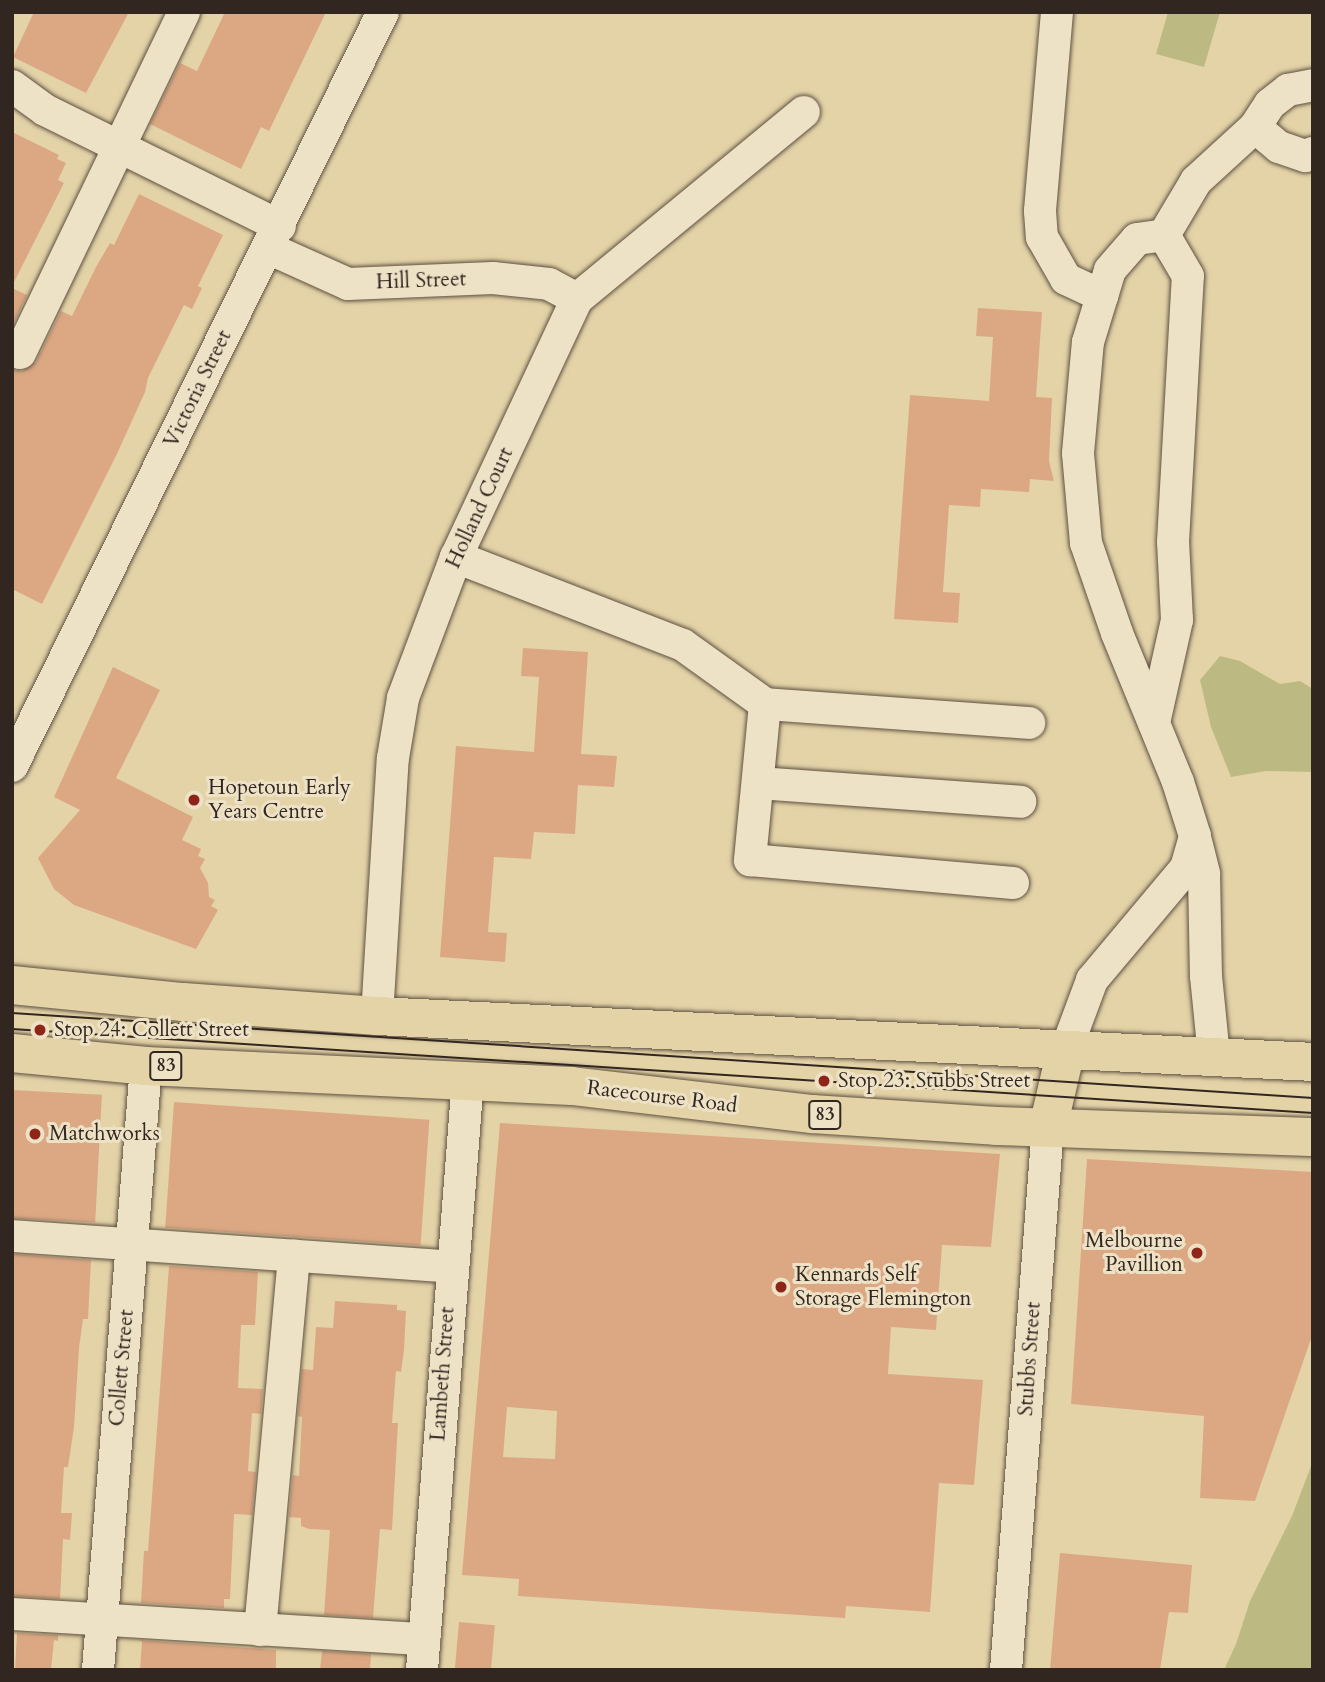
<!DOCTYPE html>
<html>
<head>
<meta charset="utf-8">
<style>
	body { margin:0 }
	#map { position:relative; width:1325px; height:1682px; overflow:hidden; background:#e4d3a7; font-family:Cardo,serif }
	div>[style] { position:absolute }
	.green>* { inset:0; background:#bcba82 }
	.building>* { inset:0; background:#dca884; transform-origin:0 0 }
	.roads { filter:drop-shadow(0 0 2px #5e5142) drop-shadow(0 0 2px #5e5142) }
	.minor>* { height:32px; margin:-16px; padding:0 16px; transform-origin:16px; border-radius:16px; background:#ede2c6 }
	.highway>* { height:38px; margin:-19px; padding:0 19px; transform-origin:19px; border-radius:19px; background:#e4d3a7 }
	.tram>* { height:2px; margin:-1px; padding:0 1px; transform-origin:1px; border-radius:1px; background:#322620 }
	.dots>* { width:19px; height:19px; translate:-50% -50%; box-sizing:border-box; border:4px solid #ede2c6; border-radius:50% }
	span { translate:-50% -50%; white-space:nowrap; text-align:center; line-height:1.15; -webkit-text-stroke:6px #ede2c6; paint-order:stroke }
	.shield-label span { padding:2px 5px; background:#ede2c6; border:2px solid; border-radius:5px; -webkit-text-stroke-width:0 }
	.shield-label { font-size:19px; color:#322620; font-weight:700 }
	.street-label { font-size:21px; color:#322620 }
	.poi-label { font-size:21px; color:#322620 }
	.left { translate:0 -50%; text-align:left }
	.right { translate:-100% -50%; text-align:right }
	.frame { position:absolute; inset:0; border:14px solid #322620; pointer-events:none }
</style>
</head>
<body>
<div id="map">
	<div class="green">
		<i style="clip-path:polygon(1168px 12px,1220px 12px,1204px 67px,1156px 54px)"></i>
		<i style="clip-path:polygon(1220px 656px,1240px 661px,1280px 684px,1300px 681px,1313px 689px,1313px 772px,1266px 771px,1231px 777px,1211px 727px,1200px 680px)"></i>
		<i style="clip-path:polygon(1313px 1461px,1313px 1670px,1224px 1670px,1236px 1644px,1250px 1601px,1292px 1516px)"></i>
	</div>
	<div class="building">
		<i style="clip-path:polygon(34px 12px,129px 12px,86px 93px,13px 57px)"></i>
		<i style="clip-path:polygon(225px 12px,326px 12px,269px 131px,261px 127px,241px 169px,150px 124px,180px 63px,197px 71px)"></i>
		<i style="clip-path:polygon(12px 132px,59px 155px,57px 159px,66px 163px,58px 180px,64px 183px,12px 286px)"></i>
		<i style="clip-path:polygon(139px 194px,223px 235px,198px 286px,202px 288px,192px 309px,184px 305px,148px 378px,145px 392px,116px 456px,42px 604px,12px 589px,12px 370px,22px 371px,36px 362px,61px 311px,72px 316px,96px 267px,110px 243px,114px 245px)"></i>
		<i style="clip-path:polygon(12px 288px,27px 295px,12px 327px)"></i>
		<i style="clip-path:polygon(978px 308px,1042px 312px,1036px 397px,1052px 398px,1049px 461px,1054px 481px,1030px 479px,1029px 492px,981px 489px,980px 507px,949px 505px,943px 592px,960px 593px,958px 623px,894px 619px,910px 395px,989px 401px,993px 337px,976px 336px)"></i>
		<i style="clip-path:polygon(523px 648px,588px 652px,581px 754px,617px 756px,614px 787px,578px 785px,575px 834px,534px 832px,531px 859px,494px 857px,488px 932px,507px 933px,505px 962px,440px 957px,456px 746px,534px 752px,539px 677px,521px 676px)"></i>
		<i style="clip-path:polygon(113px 667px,160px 690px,116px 778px,193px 817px,182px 840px,201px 849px,198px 856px,205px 859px,200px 868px,208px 883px,209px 897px,215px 900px,211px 906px,218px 910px,196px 949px,74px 905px,54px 889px,38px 858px,80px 810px,54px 797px)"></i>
		<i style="left:12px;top:1090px;width:90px;height:128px;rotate:3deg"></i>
		<i style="left:174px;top:1102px;width:256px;height:126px;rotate:4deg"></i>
		<i style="clip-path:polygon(evenodd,500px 1123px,1000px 1154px,991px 1247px,942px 1245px,936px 1330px,891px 1327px,888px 1374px,983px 1380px,974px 1485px,939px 1483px,930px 1612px,846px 1606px,845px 1618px,518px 1596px,519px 1579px,462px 1575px,500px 1123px,507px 1407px,557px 1411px,555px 1459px,503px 1457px,507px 1407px)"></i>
		<i style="clip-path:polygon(1087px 1159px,1313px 1172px,1313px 1333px,1255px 1501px,1200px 1498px,1204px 1416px,1071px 1404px)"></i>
		<i style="clip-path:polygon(12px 1254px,91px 1260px,88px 1319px,83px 1319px,79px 1348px,74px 1427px,68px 1467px,64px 1467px,61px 1513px,72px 1513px,70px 1540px,63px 1539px,60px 1599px,12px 1596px)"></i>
		<i style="clip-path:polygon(169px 1266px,258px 1272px,255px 1325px,241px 1325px,238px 1388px,263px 1389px,261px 1414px,252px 1413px,248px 1471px,256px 1472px,252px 1515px,234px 1514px,230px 1599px,224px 1599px,224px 1608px,141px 1603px,144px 1551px,148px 1551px)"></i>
		<i style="clip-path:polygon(335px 1301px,397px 1305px,397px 1310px,406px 1311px,404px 1350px,401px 1372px,396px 1371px,392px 1423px,398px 1423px,392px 1530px,380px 1529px,373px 1618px,324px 1615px,330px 1530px,309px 1529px,301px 1526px,301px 1518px,289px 1517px,293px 1475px,299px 1476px,302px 1417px,298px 1416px,302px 1369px,313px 1370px,316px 1327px,333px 1328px)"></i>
		<i style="clip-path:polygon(1060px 1553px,1192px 1565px,1188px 1613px,1169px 1612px,1160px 1670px,1050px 1670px)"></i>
		<i style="left:459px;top:1622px;width:36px;height:48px;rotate:5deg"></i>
		<i style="clip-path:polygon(17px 1633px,58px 1635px,58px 1641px,54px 1640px,51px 1670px,15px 1670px)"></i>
		<i style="clip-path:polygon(138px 1640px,276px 1650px,276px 1670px,140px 1670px,142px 1641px)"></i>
		<i style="clip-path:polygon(322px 1651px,371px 1654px,370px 1670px,320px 1670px)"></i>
	</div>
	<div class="roads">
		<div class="minor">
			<i style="left:1057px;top:12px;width:200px;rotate:94.9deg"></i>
			<i style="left:1040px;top:211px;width:26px;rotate:86deg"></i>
			<i style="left:1042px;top:237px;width:48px;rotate:60.3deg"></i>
			<i style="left:1066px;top:279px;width:40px;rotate:25deg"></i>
			<i style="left:12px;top:86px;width:41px;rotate:36deg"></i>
			<i style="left:45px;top:110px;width:262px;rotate:26.3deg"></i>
			<i style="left:1255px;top:127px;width:31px;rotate:40deg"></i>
			<i style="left:1279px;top:147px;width:28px;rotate:19deg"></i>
			<i style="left:1305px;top:156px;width:9px;rotate:-21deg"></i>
			<i style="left:1164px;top:235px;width:63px;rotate:-59.3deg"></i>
			<i style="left:1196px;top:181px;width:80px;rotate:-42.5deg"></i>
			<i style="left:1255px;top:127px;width:27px;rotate:-57deg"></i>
			<i style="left:1270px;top:104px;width:23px;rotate:-38deg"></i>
			<i style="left:1288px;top:90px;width:25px;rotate:-11deg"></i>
			<i style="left:268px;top:248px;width:88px;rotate:24.2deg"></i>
			<i style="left:348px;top:284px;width:145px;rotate:-2.4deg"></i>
			<i style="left:493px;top:278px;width:56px;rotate:6.1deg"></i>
			<i style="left:549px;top:284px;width:32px;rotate:28deg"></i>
			<i style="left:20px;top:353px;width:378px;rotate:-64.3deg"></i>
			<i style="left:456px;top:557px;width:243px;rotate:21.2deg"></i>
			<i style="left:683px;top:645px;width:101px;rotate:35.7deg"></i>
			<i style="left:765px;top:704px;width:265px;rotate:4.1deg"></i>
			<i style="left:765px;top:704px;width:157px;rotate:95.5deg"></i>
			<i style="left:750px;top:860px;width:264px;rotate:5deg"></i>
			<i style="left:1154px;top:723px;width:106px;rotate:-77.4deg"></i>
			<i style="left:1177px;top:620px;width:78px;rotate:-92.9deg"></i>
			<i style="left:1173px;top:542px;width:266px;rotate:-86.8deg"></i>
			<i style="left:1188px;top:276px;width:48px;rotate:-120.3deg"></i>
			<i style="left:12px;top:766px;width:840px;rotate:-63.8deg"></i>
			<i style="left:758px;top:783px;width:263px;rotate:4.1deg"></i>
			<i style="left:1196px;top:841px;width:34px;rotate:76deg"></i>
			<i style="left:1204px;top:874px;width:102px;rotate:88.9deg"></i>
			<i style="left:1206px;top:976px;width:80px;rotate:84.3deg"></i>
			<i style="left:377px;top:1016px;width:258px;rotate:-86.5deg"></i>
			<i style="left:393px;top:758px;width:61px;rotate:-80.5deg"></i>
			<i style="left:403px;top:698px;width:151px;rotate:-69.4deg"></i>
			<i style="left:456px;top:557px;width:285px;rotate:-64.9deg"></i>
			<i style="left:577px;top:299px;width:294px;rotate:-39.5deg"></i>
			<i style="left:1066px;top:1050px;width:75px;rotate:-69.6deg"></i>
			<i style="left:1092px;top:980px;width:146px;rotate:-50deg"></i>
			<i style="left:1186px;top:868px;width:33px;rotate:-74deg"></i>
			<i style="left:1195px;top:836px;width:57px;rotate:-107.5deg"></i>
			<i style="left:1178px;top:782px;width:161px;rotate:-112.3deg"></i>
			<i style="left:1117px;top:633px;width:95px;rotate:-109deg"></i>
			<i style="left:1086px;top:543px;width:90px;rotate:-95.1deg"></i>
			<i style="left:1078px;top:453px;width:111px;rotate:-84.9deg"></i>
			<i style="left:1088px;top:342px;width:75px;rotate:-73deg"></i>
			<i style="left:1110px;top:270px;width:41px;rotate:-48.9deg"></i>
			<i style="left:1137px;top:239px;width:27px;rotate:-8deg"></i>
			<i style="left:12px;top:1236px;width:440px;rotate:4deg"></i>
			<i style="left:12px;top:1614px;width:413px;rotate:3.5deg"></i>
			<i style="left:260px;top:1630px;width:376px;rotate:-84.8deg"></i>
			<i style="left:98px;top:1670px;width:606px;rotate:-85.46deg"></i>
			<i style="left:422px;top:1670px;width:593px;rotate:-85.55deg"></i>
			<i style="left:1006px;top:1670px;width:545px;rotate:-85.58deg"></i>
		</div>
		<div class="highway">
			<i style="left:12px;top:985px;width:172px;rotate:5.7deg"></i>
			<i style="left:183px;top:1002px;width:195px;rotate:4.1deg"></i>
			<i style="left:377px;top:1016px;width:937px;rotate:2.81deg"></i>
			<i style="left:12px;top:1053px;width:135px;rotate:5.5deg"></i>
			<i style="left:146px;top:1066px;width:426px;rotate:2.7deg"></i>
			<i style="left:572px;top:1086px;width:242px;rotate:6.7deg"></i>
			<i style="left:812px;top:1114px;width:184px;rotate:3.7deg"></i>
			<i style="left:996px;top:1126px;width:317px;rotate:2deg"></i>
			<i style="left:1048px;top:1127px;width:79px;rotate:-76.8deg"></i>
		</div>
	</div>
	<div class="tram">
		<i style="left:12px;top:1013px;width:1304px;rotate:3.74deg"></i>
		<i style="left:12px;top:1029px;width:1304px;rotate:3.69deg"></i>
	</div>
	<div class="dots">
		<i style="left:194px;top:800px;background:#8f2418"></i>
		<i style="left:40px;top:1030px;background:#8f2418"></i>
		<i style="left:824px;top:1081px;background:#8f2418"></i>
		<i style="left:35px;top:1134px;background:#8f2418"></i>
		<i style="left:1197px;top:1253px;background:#8f2418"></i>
		<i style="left:781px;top:1287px;background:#8f2418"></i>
	</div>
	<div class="shield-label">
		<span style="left:166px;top:1066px">83</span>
		<span style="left:825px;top:1115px">83</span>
	</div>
	<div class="street-label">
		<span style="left:421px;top:281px;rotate:-2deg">Hill Street</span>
		<span style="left:198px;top:389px;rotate:-64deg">Victoria Street</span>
		<span style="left:480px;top:508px;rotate:-65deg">Holland Court</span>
		<span style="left:662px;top:1097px;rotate:7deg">Racecourse Road</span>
		<span style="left:1030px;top:1359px;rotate:-86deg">Stubbs Street</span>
		<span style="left:122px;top:1368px;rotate:-85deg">Collett Street</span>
		<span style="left:443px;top:1374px;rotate:-86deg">Lambeth Street</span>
	</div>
	<div class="poi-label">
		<span class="left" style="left:208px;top:800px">Hopetoun Early<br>Years Centre</span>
		<span class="left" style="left:54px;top:1030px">Stop 24: Collett Street</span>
		<span class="left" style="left:838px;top:1081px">Stop 23: Stubbs Street</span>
		<span class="left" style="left:49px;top:1134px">Matchworks</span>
		<span class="right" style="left:1183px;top:1253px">Melbourne<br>Pavillion</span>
		<span class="left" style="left:795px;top:1287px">Kennards Self<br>Storage Flemington</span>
	</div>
	<div class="frame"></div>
</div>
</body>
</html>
